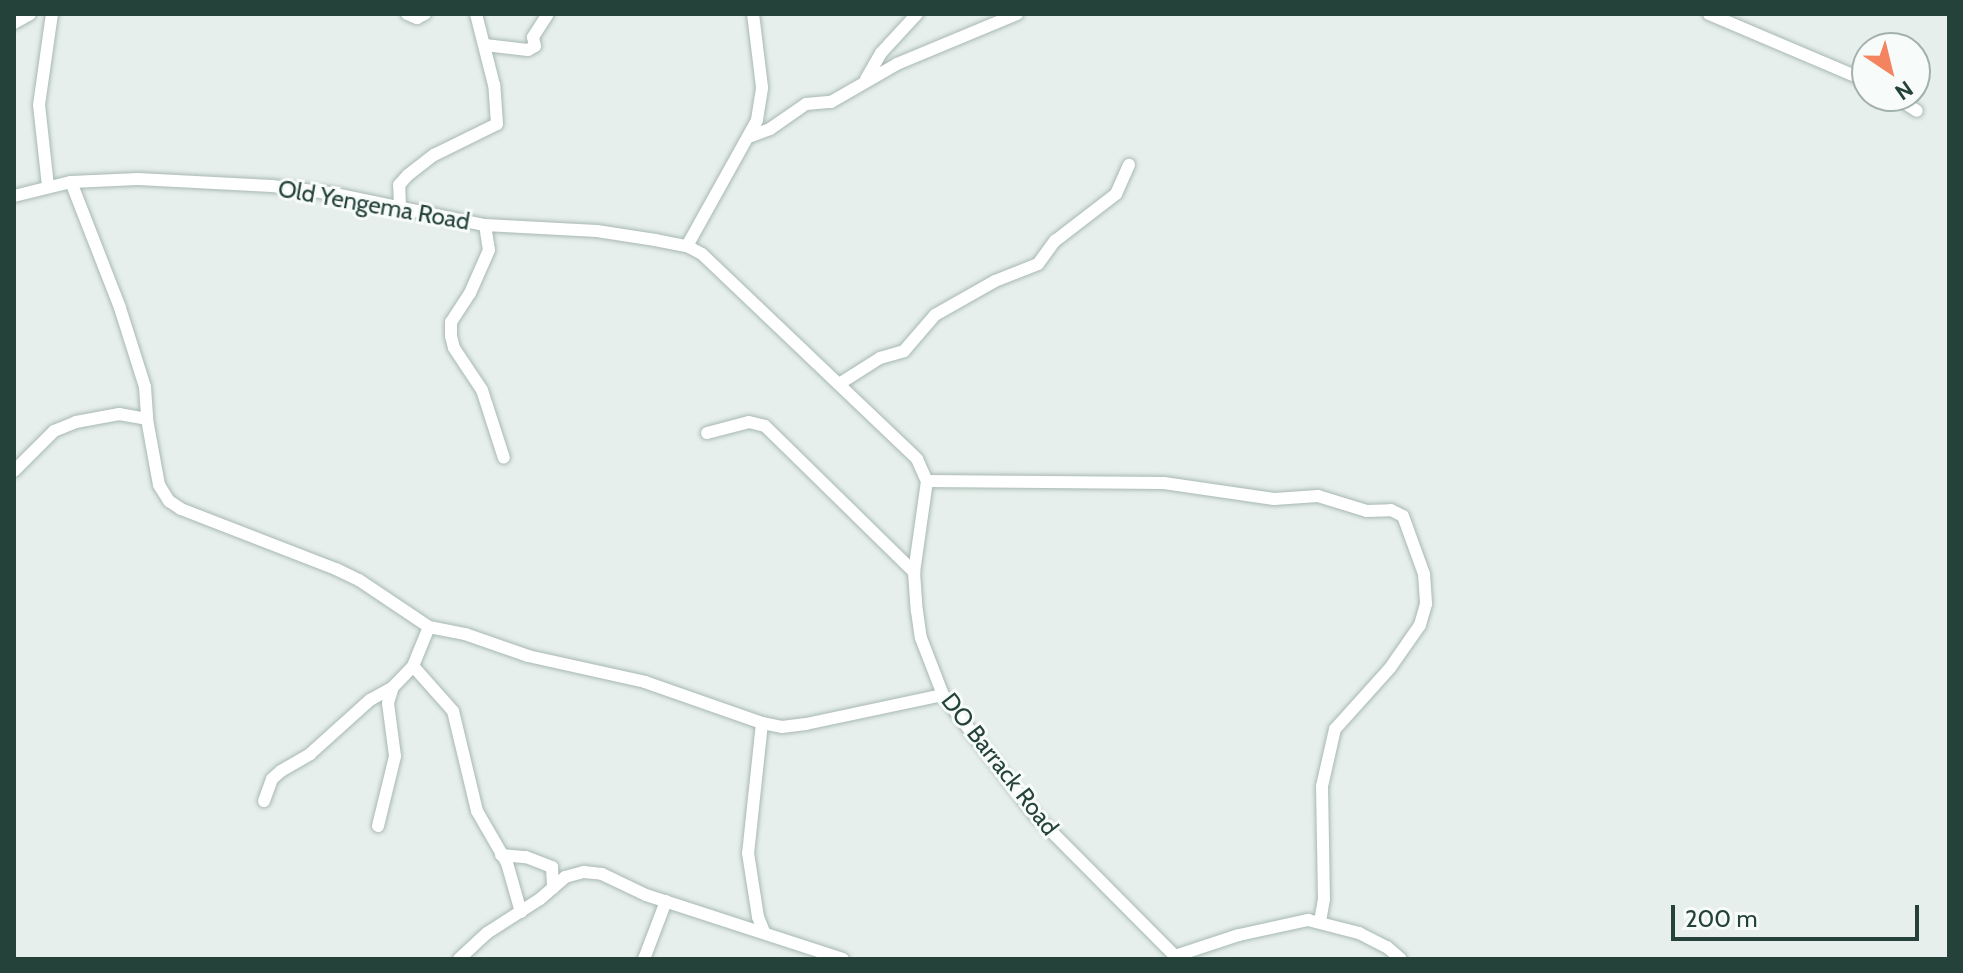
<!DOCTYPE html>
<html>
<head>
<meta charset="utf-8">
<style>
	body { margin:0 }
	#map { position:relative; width:1963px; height:973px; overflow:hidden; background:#e6efeb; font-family:Cabin,sans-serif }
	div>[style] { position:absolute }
	.roads { filter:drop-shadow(0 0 2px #a8b8b2) drop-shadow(0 0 2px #a8b8b2) }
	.minor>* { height:12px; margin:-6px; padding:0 6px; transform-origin:6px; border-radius:6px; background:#fff }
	span { translate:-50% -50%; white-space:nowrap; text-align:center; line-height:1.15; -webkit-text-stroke:6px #f7fbf9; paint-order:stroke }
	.street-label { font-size:24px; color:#24423a }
	.frame { position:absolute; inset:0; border:16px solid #24423a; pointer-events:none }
	.north { position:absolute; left:1851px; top:32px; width:80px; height:80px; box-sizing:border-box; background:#f7fbf9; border:2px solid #a3b1ad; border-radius:50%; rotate:145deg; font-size:22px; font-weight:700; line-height:32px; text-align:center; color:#24423a }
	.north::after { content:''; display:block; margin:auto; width:28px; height:36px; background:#f4845f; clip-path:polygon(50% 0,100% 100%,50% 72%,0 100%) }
	.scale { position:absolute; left:1671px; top:905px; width:248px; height:36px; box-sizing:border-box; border:4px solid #24423a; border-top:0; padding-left:10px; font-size:24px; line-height:28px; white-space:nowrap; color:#24423a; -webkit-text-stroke:6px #f7fbf9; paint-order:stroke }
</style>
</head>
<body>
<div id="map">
	<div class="roads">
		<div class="minor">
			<i style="left:407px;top:14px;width:11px;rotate:22deg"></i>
			<i style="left:417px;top:18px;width:9px;rotate:-27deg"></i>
			<i style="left:1709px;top:14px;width:172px;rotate:23deg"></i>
			<i style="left:14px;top:23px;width:18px;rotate:-29deg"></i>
			<i style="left:485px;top:45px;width:43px;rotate:6.6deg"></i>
			<i style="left:528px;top:50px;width:8px;rotate:-30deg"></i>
			<i style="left:535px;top:46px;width:9px;rotate:-103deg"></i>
			<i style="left:533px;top:37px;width:27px;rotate:-57deg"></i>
			<i style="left:866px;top:79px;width:30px;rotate:-60deg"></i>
			<i style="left:881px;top:53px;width:53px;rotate:-47.3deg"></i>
			<i style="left:1894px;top:96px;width:27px;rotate:33deg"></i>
			<i style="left:751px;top:136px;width:20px;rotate:-20deg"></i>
			<i style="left:770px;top:129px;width:44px;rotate:-34.8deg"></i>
			<i style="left:806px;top:104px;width:25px;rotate:-5deg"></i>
			<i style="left:831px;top:102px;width:76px;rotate:-29.9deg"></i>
			<i style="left:897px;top:64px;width:130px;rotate:-22.6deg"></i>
			<i style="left:71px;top:182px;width:135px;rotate:68.7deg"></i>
			<i style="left:120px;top:308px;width:83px;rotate:72.4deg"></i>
			<i style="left:145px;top:387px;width:32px;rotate:86deg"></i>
			<i style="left:147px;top:419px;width:67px;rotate:79.7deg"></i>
			<i style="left:159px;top:485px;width:19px;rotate:58deg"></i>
			<i style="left:169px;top:501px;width:14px;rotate:34deg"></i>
			<i style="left:181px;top:509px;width:166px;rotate:21.2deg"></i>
			<i style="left:336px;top:569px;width:25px;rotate:26deg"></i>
			<i style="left:359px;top:580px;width:84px;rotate:33.9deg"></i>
			<i style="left:429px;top:627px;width:37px;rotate:11deg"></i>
			<i style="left:465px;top:634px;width:67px;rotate:19.2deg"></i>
			<i style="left:528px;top:656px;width:120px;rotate:12.5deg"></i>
			<i style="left:645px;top:682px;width:124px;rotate:19.3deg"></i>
			<i style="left:762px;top:723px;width:20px;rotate:11deg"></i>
			<i style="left:782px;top:727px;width:24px;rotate:-7deg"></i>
			<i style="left:806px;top:724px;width:140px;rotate:-12deg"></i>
			<i style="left:48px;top:186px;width:81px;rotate:-96.3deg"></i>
			<i style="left:39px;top:105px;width:92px;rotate:-81.9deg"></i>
			<i style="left:14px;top:196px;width:59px;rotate:-13.8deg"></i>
			<i style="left:71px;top:182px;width:67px;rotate:-2.6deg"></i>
			<i style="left:138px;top:179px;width:134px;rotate:3deg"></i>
			<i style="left:272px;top:186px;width:58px;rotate:6.9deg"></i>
			<i style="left:330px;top:193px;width:158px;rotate:11.7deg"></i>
			<i style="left:485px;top:225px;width:112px;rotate:3.1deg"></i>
			<i style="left:597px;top:231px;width:59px;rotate:8.8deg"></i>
			<i style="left:655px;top:240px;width:33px;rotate:11deg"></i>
			<i style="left:687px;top:246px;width:17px;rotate:28deg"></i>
			<i style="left:702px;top:254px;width:297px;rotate:43.6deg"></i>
			<i style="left:917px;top:459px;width:24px;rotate:66deg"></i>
			<i style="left:927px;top:481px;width:92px;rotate:98.1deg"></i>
			<i style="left:914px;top:572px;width:39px;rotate:86deg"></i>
			<i style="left:917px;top:611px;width:27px;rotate:82deg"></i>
			<i style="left:921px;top:638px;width:61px;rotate:68.9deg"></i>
			<i style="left:943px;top:695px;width:150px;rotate:52.6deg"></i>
			<i style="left:1034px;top:814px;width:204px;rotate:45.2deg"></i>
			<i style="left:400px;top:208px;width:23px;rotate:-92deg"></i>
			<i style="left:399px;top:185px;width:13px;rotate:-48deg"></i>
			<i style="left:408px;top:175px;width:33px;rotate:-38deg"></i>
			<i style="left:434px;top:155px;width:70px;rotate:-26.2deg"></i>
			<i style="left:497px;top:124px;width:39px;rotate:-94deg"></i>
			<i style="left:494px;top:85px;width:73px;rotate:-104.2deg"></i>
			<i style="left:485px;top:225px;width:25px;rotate:81deg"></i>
			<i style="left:489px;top:250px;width:47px;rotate:113.8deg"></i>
			<i style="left:470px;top:293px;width:35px;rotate:123deg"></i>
			<i style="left:451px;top:322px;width:14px;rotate:90deg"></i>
			<i style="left:451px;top:336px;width:12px;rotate:76deg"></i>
			<i style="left:454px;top:348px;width:50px;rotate:56.3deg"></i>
			<i style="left:482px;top:390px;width:71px;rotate:72.1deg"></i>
			<i style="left:687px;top:246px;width:144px;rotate:-60.9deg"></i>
			<i style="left:757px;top:120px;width:33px;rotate:-81deg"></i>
			<i style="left:762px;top:87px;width:74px;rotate:-97deg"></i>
			<i style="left:839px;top:384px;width:49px;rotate:-32.4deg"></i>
			<i style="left:880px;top:358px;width:25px;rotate:-16deg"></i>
			<i style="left:904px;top:351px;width:48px;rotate:-49.3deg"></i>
			<i style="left:935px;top:315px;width:69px;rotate:-29.5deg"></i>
			<i style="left:995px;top:281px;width:46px;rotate:-21.6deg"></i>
			<i style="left:1038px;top:264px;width:29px;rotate:-54deg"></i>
			<i style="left:1055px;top:241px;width:77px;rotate:-37.6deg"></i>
			<i style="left:1116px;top:194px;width:32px;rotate:-66deg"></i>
			<i style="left:707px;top:433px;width:43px;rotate:-14.7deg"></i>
			<i style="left:749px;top:422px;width:16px;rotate:14deg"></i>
			<i style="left:765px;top:426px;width:209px;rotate:44.4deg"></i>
			<i style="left:14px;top:471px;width:57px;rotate:-45deg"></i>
			<i style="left:54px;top:431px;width:24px;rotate:-22deg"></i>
			<i style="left:76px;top:422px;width:44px;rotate:-10.5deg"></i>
			<i style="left:119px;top:414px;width:28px;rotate:10deg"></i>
			<i style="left:927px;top:481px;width:237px;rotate:0.5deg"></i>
			<i style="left:1164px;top:483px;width:111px;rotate:8.3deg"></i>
			<i style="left:1274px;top:499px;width:44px;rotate:-3.9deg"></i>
			<i style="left:1318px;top:496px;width:51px;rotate:17deg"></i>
			<i style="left:1367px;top:511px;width:24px;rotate:-2deg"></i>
			<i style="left:1391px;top:510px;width:13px;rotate:27deg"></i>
			<i style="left:1403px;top:516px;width:62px;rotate:70.1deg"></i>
			<i style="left:1424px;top:574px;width:30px;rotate:86deg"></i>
			<i style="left:1426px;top:604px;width:22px;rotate:106deg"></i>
			<i style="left:1420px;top:625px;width:52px;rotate:124.9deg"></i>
			<i style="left:1390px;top:668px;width:82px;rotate:132deg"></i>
			<i style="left:1335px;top:729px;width:58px;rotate:102.8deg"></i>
			<i style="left:1322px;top:786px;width:113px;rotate:89deg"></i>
			<i style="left:1324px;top:899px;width:22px;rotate:100deg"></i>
			<i style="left:413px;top:666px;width:60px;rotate:48.4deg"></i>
			<i style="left:453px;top:711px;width:103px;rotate:76.5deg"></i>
			<i style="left:477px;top:811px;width:60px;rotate:60deg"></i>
			<i style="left:507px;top:863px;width:51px;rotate:74.1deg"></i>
			<i style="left:762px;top:723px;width:131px;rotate:96.1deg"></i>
			<i style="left:748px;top:853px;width:65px;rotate:81.1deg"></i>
			<i style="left:758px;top:917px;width:16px;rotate:68deg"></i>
			<i style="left:264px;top:801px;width:23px;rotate:-70deg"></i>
			<i style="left:272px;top:779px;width:12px;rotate:-42deg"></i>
			<i style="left:281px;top:771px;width:34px;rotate:-30deg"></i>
			<i style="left:310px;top:754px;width:81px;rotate:-42deg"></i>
			<i style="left:370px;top:700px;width:26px;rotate:-29deg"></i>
			<i style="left:378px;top:826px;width:72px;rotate:-76.3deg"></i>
			<i style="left:395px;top:756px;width:53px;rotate:-97.5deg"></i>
			<i style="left:388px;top:703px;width:17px;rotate:-73deg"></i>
			<i style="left:393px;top:687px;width:29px;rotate:-46deg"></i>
			<i style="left:413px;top:666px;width:42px;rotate:-67.7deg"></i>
			<i style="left:501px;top:855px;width:25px;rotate:5deg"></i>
			<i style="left:526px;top:857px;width:28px;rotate:21deg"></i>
			<i style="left:552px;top:867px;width:21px;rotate:87deg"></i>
			<i style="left:1175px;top:956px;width:67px;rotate:-18.2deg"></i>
			<i style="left:1239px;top:935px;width:71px;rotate:-12.3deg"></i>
			<i style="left:1308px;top:920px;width:53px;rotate:14.3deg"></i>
			<i style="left:1359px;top:933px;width:31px;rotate:27deg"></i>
			<i style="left:1387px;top:947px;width:18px;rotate:41deg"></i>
			<i style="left:459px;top:959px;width:38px;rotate:-43deg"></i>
			<i style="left:487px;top:933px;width:63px;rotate:-32.7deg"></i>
			<i style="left:540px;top:899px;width:33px;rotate:-41deg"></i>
			<i style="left:565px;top:877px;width:20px;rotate:-15deg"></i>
			<i style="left:584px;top:872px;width:18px;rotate:6deg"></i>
			<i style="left:602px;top:874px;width:49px;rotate:25.5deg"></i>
			<i style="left:646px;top:895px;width:207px;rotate:18deg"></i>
			<i style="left:644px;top:959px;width:62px;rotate:-69.2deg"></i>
		</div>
	</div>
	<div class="street-label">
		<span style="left:374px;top:205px;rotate:10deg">Old Yengema Road</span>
		<span style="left:1000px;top:764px;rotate:52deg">DO Barrack Road</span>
	</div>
	<div class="frame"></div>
	<div class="north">N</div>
	<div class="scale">200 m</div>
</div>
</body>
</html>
